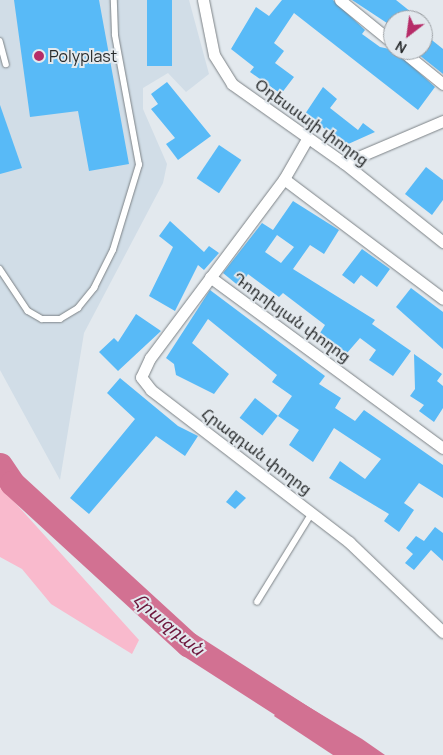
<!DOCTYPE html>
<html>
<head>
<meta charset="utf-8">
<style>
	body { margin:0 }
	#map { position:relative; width:443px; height:755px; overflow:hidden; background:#e3e9ee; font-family:Manrope,"Noto Sans Armenian",sans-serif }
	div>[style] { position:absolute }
	.built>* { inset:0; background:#d1dde7 }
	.green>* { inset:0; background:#f9bacd }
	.water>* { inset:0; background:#d27192 }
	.river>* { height:25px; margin:-12.5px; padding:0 12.5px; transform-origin:12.5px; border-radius:12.5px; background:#d27192 }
	.building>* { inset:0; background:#58baf7; transform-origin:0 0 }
	.roads { filter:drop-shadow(0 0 1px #7c8286) drop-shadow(0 0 1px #7c8286) }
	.lane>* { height:5.5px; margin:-2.75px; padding:0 2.75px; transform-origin:2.75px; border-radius:2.75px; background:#fff }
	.street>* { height:11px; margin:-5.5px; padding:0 5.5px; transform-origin:5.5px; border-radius:5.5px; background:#fff }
	.dots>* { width:14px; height:14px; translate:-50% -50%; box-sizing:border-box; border:2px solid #e3e9ee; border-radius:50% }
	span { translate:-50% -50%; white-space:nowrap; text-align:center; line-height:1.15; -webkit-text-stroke:4px #e3e9ee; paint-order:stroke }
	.poi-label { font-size:16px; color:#292c2d }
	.left { translate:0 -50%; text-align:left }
	.street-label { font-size:16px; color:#292c2d }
	.water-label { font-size:18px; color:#6d163c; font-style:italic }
	.north { position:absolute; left:383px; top:10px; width:50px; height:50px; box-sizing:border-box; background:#e3e9ee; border:1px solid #999da1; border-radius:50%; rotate:210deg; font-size:14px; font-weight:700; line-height:20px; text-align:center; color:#292c2d }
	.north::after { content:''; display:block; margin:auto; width:18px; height:22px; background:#b62c68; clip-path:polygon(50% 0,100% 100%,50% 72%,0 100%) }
</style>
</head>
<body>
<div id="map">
	<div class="built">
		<i style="clip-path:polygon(0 0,189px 0,209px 74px,186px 92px,168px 73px,143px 88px,143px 109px,167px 164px,163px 183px,84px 333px,60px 480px,0 370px)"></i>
	</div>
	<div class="green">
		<i style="clip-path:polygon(0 486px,139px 640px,132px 654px,51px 604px,22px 569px,0 557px)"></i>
	</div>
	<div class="water">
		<i style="clip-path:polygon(289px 695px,362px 739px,385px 755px,333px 755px,274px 716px)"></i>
	</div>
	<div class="river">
		<i style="left:0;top:465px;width:22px;rotate:56deg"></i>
		<i style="left:12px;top:483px;width:239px;rotate:42.5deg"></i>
		<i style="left:188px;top:644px;width:206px;rotate:32.7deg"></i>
	</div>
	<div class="building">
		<i style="clip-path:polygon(14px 0,99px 0,129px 164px,89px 171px,78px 111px,30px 117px)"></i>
		<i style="left:147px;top:0;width:25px;height:66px"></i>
		<i style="clip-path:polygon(282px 0,333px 0,365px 30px,362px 34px,380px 47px,394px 50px,435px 87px,418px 110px,294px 13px,274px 43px,284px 51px,275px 63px,294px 77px,281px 94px,250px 72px,254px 67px,231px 49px,256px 7px,269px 16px)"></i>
		<i style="clip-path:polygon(352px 0,396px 0,421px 20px,393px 20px,393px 27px)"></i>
		<i style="clip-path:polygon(423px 33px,443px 49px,443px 74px,413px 50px,423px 50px)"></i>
		<i style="clip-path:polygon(167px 82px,211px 136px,178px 160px,166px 144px,175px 138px,151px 109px,158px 104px,151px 94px)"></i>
		<i style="clip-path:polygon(323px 87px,337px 99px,330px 108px,358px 130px,363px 123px,375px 132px,346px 145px,317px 123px,312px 129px,301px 120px)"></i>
		<i style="clip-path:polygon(0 105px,22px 168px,0 174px)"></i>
		<i style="left:219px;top:145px;width:27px;height:40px;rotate:34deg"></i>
		<i style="clip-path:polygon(426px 167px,443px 180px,443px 200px,432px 215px,405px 194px)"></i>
		<i style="clip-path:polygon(evenodd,293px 201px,339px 230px,324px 254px,310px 245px,293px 269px,375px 320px,372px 324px,411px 351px,393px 376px,369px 360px,376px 350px,360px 338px,347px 353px,320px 333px,325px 325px,283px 293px,279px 297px,248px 274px,240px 287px,223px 273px,262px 223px,273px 230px,293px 201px,277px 235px,294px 247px,281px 263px,265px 252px,277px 235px)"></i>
		<i style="clip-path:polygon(170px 221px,204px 252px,209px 246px,219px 253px,204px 270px,198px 265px,175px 311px,149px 296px,173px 247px,159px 236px)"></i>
		<i style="clip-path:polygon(362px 249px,390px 269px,377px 287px,361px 275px,354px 284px,342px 275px)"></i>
		<i style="clip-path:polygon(411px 288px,443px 312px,443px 349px,396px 307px)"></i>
		<i style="clip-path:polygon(210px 290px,325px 376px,319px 384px,341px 398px,335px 408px,355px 421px,364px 410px,443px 465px,443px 498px,419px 483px,404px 503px,414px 510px,399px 532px,384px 521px,389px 514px,329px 478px,340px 461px,365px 479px,381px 459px,334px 428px,313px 462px,289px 445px,299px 430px,278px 416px,292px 396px,272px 382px,277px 375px,208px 319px,192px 343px,229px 374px,214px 394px,176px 375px,174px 364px,166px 358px)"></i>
		<i style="clip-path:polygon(136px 314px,161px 331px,118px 371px,99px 352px,114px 338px,118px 342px)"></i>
		<i style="clip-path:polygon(414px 354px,442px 374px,437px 381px,443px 386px,443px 408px,434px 422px,419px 411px,424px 405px,410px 396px,415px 389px)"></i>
		<i style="clip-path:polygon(120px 378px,178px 426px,198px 436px,185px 456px,156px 436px,89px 514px,70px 498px,135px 419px,107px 393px)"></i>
		<i style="left:255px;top:398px;width:29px;height:25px;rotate:38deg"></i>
		<i style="clip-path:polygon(236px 490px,246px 498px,235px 509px,226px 502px)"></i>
		<i style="clip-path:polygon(435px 527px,443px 533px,443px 561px,431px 550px,414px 570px,405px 563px,413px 554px,406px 548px,416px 536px,424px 541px)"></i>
	</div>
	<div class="roads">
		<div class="lane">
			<i style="left:0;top:41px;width:24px;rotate:75deg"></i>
			<i style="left:0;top:269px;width:50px;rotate:56.3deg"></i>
			<i style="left:28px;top:311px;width:16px;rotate:30deg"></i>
			<i style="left:42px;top:319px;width:18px"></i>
			<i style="left:60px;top:319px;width:21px;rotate:-31deg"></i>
			<i style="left:78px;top:308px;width:26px;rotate:-51deg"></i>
			<i style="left:94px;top:288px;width:42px;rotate:-63.4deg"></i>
			<i style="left:113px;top:250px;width:89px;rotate:-73deg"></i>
			<i style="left:139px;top:165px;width:132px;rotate:-100.5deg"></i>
			<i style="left:115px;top:35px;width:35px;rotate:-92deg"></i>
			<i style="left:257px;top:602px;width:105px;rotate:-58.3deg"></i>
		</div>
		<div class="street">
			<i style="left:203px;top:0;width:56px;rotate:78.7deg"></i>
			<i style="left:214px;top:55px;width:34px;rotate:58deg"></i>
			<i style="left:232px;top:84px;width:137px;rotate:35.2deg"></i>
			<i style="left:344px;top:163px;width:127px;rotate:38.6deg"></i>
			<i style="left:340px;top:0;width:68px;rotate:39.1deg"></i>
			<i style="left:401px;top:50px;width:54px;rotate:39deg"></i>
			<i style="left:307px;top:139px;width:46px;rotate:119.9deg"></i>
			<i style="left:284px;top:179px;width:224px;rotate:126.8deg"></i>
			<i style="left:150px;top:358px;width:21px;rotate:115deg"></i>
			<i style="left:141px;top:377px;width:16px;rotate:52deg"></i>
			<i style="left:151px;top:390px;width:250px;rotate:37.5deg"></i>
			<i style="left:349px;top:542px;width:130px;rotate:43.8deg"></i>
			<i style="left:344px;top:163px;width:108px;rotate:-23deg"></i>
			<i style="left:284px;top:179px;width:199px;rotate:37deg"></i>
			<i style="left:210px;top:277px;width:289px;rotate:36.3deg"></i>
		</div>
	</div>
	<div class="dots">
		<i style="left:39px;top:56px;background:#b62c68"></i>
	</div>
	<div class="poi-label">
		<span class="left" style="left:49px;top:56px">Polyplast</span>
	</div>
	<div class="street-label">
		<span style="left:312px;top:122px;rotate:36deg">Օդեսսայի փողոց</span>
		<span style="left:292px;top:317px;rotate:36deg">Դոդոխյան փողոց</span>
		<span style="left:257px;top:451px;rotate:37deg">Հրազդան փողոց</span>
	</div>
	<div class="water-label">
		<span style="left:169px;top:624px;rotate:40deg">Հրազդան</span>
	</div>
	<div class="north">N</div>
</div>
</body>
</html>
